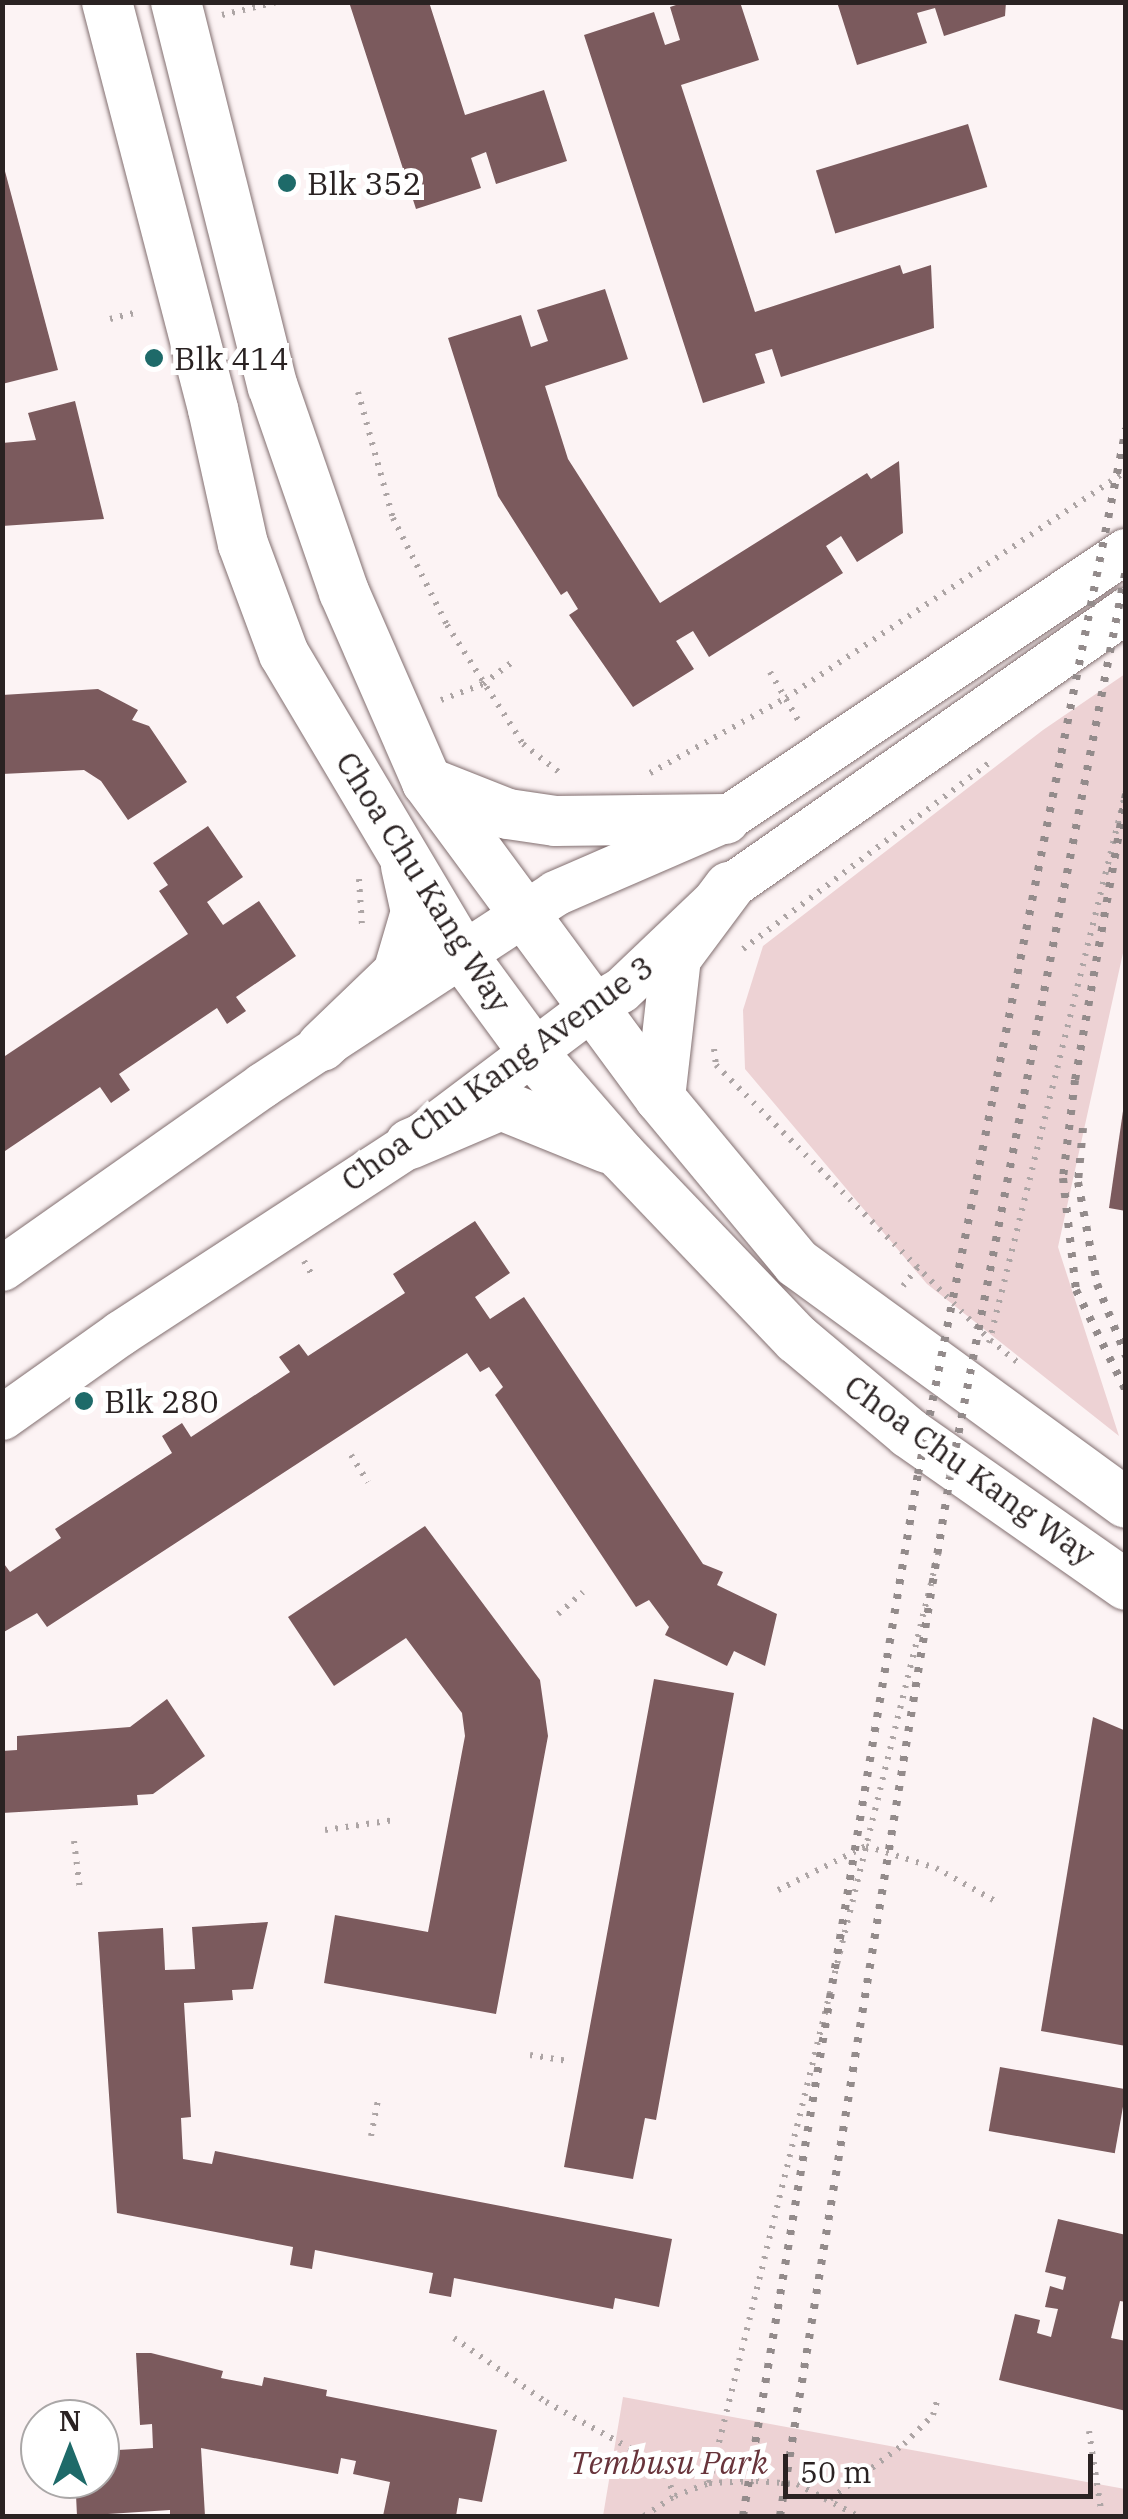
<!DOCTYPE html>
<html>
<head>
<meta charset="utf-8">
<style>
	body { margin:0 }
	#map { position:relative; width:1128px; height:2519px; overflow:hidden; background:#fcf3f4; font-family:"IBM Plex Serif",serif }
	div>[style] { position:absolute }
	.green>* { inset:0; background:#edd2d4 }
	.building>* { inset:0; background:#7b5a5d; transform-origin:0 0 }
	.path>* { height:6px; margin-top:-3px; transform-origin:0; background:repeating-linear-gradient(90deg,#ada5a5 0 2.5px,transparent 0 10.5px) }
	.roads { filter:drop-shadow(0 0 2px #826f70) drop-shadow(0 0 2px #826f70) }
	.tertiary>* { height:45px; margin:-22.5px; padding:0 22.5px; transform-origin:22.5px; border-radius:22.5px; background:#fff }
	.secondary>* { height:50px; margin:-25px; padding:0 25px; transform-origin:25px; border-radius:25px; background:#fff }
	.rail>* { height:8px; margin-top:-4px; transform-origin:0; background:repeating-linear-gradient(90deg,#938b8b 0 5px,transparent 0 15px) }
	.dots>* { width:28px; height:28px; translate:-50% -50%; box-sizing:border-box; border:5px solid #fff; border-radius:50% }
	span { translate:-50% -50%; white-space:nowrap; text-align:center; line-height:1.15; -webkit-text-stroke:10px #fff; paint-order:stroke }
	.poi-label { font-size:32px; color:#2a2222 }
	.left { translate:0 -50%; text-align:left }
	.street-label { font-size:32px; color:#2a2222 }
	.park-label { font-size:32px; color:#68343b; font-style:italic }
	.frame { position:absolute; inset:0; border:5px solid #2a2222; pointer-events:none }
	.north { position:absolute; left:20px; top:2399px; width:100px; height:100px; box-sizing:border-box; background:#fff; border:2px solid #aaa7a7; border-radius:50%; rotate:0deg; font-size:28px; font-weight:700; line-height:40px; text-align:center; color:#2a2222 }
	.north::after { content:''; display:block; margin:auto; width:35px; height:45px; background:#1e6a69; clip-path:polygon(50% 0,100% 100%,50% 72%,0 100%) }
	.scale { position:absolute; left:783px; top:2454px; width:310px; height:45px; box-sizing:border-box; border:5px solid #2a2222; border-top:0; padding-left:12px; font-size:30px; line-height:35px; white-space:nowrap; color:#2a2222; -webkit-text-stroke:8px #fff; paint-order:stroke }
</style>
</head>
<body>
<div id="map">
	<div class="green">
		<i style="clip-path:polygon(1125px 674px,1125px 944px,1058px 1247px,1119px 1436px,927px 1284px,745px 1069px,743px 1010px,763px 946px,1043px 730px)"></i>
		<i style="clip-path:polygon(623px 2397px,1125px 2489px,1125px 2516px,603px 2516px)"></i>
	</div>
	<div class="building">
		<i style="clip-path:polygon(349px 2px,429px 2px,465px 115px,544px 90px,567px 161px,496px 184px,486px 152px,471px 158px,481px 188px,416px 209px)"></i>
		<i style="clip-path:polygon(685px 2px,740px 2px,759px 60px,681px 85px,755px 312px,900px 265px,903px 274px,931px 265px,934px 328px,781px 377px,772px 349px,755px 354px,765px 383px,703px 403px,584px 35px,654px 12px,665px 45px,680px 40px,670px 7px)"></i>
		<i style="clip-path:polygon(837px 2px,1006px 2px,1005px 16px,944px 36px,935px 8px,917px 13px,927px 43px,857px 65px)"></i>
		<i style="left:968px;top:124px;width:66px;height:159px;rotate:73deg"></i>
		<i style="clip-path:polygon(2px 160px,58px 370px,2px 384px)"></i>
		<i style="clip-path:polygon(605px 289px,628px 359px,545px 386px,568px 459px,660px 603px,867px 473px,871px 479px,899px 461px,903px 533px,857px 562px,841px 536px,826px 546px,843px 573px,709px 657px,693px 631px,676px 641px,694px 669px,633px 707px,569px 615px,578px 609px,567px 591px,561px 595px,498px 496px,448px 338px,521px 315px,531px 347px,548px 341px,537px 310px)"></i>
		<i style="clip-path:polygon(75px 401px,104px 519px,2px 526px,2px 443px,36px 440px,28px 413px)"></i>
		<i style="clip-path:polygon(98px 689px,138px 710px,132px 720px,149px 726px,187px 782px,128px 820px,101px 781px,84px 770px,2px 774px,2px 695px)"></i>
		<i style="clip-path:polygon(208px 826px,243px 877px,207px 902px,223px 925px,259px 901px,296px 956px,236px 997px,246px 1011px,227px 1024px,217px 1008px,119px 1074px,130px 1090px,111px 1103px,100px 1087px,2px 1153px,2px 1058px,188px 934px,159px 891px,168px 885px,153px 863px)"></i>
		<i style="clip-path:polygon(1123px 1111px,1126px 1111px,1126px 1211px,1109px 1208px)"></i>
		<i style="clip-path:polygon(475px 1221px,510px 1273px,475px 1297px,490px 1319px,524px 1297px,703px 1564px,723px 1572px,717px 1585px,777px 1614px,765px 1666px,734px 1651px,727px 1666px,665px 1635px,669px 1627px,649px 1600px,636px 1607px,495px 1395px,503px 1387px,489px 1367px,480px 1372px,467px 1353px,47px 1627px,37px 1613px,2px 1633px,2px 1561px,10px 1572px,61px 1538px,55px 1529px,172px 1453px,162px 1436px,182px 1423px,191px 1437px,290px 1372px,279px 1357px,299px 1344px,308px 1356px,405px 1293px,393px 1274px)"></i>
		<i style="clip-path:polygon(425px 1526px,540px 1680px,548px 1736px,496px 2014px,324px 1983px,335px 1915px,428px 1932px,465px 1736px,462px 1713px,406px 1638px,334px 1686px,288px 1617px)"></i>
		<i style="clip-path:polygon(654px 1679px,734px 1693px,656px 2120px,645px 2118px,633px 2179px,564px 2167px)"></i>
		<i style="clip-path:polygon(167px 1699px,205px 1756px,153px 1794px,137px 1795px,138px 1805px,2px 1813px,2px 1751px,17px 1750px,17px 1736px,130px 1727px)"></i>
		<i style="clip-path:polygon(1093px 1717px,1126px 1731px,1126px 2046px,1041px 2031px)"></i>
		<i style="clip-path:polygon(268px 1922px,253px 1989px,232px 1990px,233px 2000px,184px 2003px,191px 2117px,181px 2118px,183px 2159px,212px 2164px,215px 2151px,672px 2239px,659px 2307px,615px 2298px,613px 2309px,454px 2278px,451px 2297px,429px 2293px,433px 2273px,315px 2250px,312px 2269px,290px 2265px,293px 2247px,117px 2213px,98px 1932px,163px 1928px,165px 1970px,195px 1969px,192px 1927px)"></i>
		<i style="left:1000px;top:2067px;width:128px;height:65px;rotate:10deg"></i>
		<i style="clip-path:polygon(1058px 2219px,1126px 2235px,1126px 2302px,1120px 2301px,1111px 2338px,1126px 2341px,1126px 2411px,999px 2380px,1015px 2314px,1040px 2320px,1037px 2333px,1051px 2337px,1058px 2309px,1045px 2307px,1050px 2286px,1063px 2290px,1066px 2277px,1045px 2272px)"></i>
		<i style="clip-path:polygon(136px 2353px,151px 2353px,223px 2371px,221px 2378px,262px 2386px,264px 2377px,327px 2390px,326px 2396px,497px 2430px,482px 2502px,459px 2498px,456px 2516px,383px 2516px,390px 2482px,353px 2474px,356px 2461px,341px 2458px,338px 2474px,201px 2448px,205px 2516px,170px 2516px,170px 2510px,77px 2516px,76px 2495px,66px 2496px,66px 2479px,100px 2479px,100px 2451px,153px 2448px,152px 2424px,140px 2425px)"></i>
	</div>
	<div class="path">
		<i style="left:222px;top:15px;width:57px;rotate:-13.3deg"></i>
		<i style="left:110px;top:319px;width:29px;rotate:-14deg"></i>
		<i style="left:358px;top:392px;width:131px;rotate:74.5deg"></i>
		<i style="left:393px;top:518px;width:120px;rotate:63.2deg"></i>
		<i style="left:447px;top:625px;width:141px;rotate:57.4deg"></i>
		<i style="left:523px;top:744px;width:47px;rotate:38.1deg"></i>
		<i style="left:770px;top:672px;width:56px;rotate:59.7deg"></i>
		<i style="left:441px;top:700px;width:45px;rotate:-20.9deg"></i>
		<i style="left:483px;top:684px;width:36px;rotate:-37deg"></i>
		<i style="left:650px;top:773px;width:155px;rotate:-28.9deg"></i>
		<i style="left:786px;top:698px;width:409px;rotate:-33.7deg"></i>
		<i style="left:359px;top:879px;width:47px;rotate:86.3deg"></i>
		<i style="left:743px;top:949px;width:312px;rotate:-37.1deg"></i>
		<i style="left:714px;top:1049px;width:16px;rotate:83deg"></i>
		<i style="left:716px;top:1065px;width:388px;rotate:45.1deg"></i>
		<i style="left:990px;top:1340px;width:38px;rotate:39deg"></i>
		<i style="left:304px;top:1261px;width:20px;rotate:60deg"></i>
		<i style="left:903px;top:1286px;width:24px;rotate:-52deg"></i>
		<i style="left:989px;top:1343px;width:569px;rotate:-76.06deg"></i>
		<i style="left:351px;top:1455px;width:32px;rotate:58deg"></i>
		<i style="left:558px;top:1614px;width:33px;rotate:-41deg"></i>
		<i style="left:325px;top:1830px;width:70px;rotate:-8.2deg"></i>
		<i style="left:74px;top:1841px;width:49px;rotate:83deg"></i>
		<i style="left:778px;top:1890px;width:98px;rotate:-26.6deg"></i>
		<i style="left:866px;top:1846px;width:73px;rotate:17.4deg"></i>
		<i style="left:936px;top:1868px;width:72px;rotate:29.1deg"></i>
		<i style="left:530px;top:2055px;width:37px;rotate:9deg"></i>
		<i style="left:371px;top:2136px;width:38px;rotate:-79deg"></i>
		<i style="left:454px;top:2338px;width:112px;rotate:34.8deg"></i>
		<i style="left:546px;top:2402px;width:120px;rotate:28.9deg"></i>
		<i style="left:651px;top:2460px;width:22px;rotate:47deg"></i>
		<i style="left:666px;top:2476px;width:22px;rotate:66deg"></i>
		<i style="left:1089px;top:2431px;width:86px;rotate:81.3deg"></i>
		<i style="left:709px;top:2483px;width:960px;rotate:-76.14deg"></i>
		<i style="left:830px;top:2499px;width:92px;rotate:-36.6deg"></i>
		<i style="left:904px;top:2444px;width:41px;rotate:-45deg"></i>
		<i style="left:933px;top:2415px;width:18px;rotate:-74deg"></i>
		<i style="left:644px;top:2516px;width:37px;rotate:-33deg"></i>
		<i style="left:675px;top:2496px;width:36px;rotate:-21deg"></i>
		<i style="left:709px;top:2483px;width:47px;rotate:-2.4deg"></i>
		<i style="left:756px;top:2481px;width:41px;rotate:4.2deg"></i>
		<i style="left:797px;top:2484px;width:69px;rotate:27.7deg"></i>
	</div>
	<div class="roads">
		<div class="tertiary">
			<i style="left:2px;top:1268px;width:318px;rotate:-35.1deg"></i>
			<i style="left:262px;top:1085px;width:350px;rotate:-33.2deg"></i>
			<i style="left:555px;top:893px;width:185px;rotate:-23.5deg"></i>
			<i style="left:725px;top:819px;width:482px;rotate:-33.8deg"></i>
			<i style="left:2px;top:1417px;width:145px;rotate:-35.4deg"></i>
			<i style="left:120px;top:1333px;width:346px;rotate:-33.1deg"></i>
			<i style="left:410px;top:1144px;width:229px;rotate:-37deg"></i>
			<i style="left:593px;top:1006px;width:32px;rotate:-30deg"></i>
			<i style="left:621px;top:990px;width:149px;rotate:-43.6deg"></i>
			<i style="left:729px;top:887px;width:484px;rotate:-34.9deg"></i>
		</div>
		<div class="secondary">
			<i style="left:107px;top:2px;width:421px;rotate:75.4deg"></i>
			<i style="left:213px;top:409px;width:138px;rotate:77.5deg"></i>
			<i style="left:243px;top:544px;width:117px;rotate:69.6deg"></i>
			<i style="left:284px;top:654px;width:351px;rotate:59.3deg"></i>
			<i style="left:463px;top:956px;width:135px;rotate:53.7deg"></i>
			<i style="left:543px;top:1065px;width:119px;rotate:49.1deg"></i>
			<i style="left:621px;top:1155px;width:255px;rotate:46.3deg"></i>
			<i style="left:797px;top:1339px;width:146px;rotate:40deg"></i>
			<i style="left:909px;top:1433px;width:265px;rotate:35deg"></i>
			<i style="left:176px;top:2px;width:397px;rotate:75.9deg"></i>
			<i style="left:273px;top:387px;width:217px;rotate:70.9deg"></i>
			<i style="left:344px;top:592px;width:207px;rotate:66.4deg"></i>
			<i style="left:427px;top:782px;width:393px;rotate:53.6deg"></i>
			<i style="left:660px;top:1098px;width:214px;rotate:50.3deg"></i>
			<i style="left:797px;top:1263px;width:407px;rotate:36.1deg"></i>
			<i style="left:427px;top:782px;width:87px;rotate:21.6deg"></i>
			<i style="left:508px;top:814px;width:48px;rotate:8.5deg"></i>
			<i style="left:555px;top:821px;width:170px;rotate:-0.7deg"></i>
			<i style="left:322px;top:1046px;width:105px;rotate:-43.8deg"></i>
			<i style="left:398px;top:973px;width:64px;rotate:-73.6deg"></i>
			<i style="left:416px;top:912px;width:47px;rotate:-102.3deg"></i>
			<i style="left:660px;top:1098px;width:141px;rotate:-83.5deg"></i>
			<i style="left:676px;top:958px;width:89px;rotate:-53.3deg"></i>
			<i style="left:410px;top:1144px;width:99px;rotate:-23.2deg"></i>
			<i style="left:501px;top:1105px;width:114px;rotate:22.1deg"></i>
		</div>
	</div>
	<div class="rail">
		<i style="left:1126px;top:794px;width:291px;rotate:100.1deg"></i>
		<i style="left:1075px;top:1080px;width:99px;rotate:97deg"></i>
		<i style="left:1063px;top:1178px;width:113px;rotate:83.4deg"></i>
		<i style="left:1076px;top:1290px;width:113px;rotate:63.7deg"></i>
		<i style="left:1083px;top:1128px;width:54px;rotate:95.3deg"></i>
		<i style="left:1078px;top:1182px;width:104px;rotate:79.4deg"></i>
		<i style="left:1097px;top:1284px;width:78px;rotate:68.1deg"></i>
		<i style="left:743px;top:2516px;width:1057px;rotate:-80.47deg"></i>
		<i style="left:918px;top:1474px;width:1066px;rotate:-78.75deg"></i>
		<i style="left:780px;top:2516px;width:1053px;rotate:-80.71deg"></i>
		<i style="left:950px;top:1477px;width:925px;rotate:-79.03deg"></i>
	</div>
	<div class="dots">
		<i style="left:287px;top:183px;background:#1e6a69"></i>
		<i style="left:154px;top:358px;background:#1e6a69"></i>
		<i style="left:84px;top:1401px;background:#1e6a69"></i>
	</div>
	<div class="poi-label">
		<span class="left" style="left:307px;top:183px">Blk 352</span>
		<span class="left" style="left:174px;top:358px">Blk 414</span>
		<span class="left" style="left:104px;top:1401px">Blk 280</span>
	</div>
	<div class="street-label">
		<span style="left:424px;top:882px;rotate:58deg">Choa Chu Kang Way</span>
		<span style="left:497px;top:1073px;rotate:-36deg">Choa Chu Kang Avenue 3</span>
		<span style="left:970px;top:1470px;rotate:36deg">Choa Chu Kang Way</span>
	</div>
	<div class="park-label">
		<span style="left:669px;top:2462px">Tembusu Park</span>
	</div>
	<div class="frame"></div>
	<div class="north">N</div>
	<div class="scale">50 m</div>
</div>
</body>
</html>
